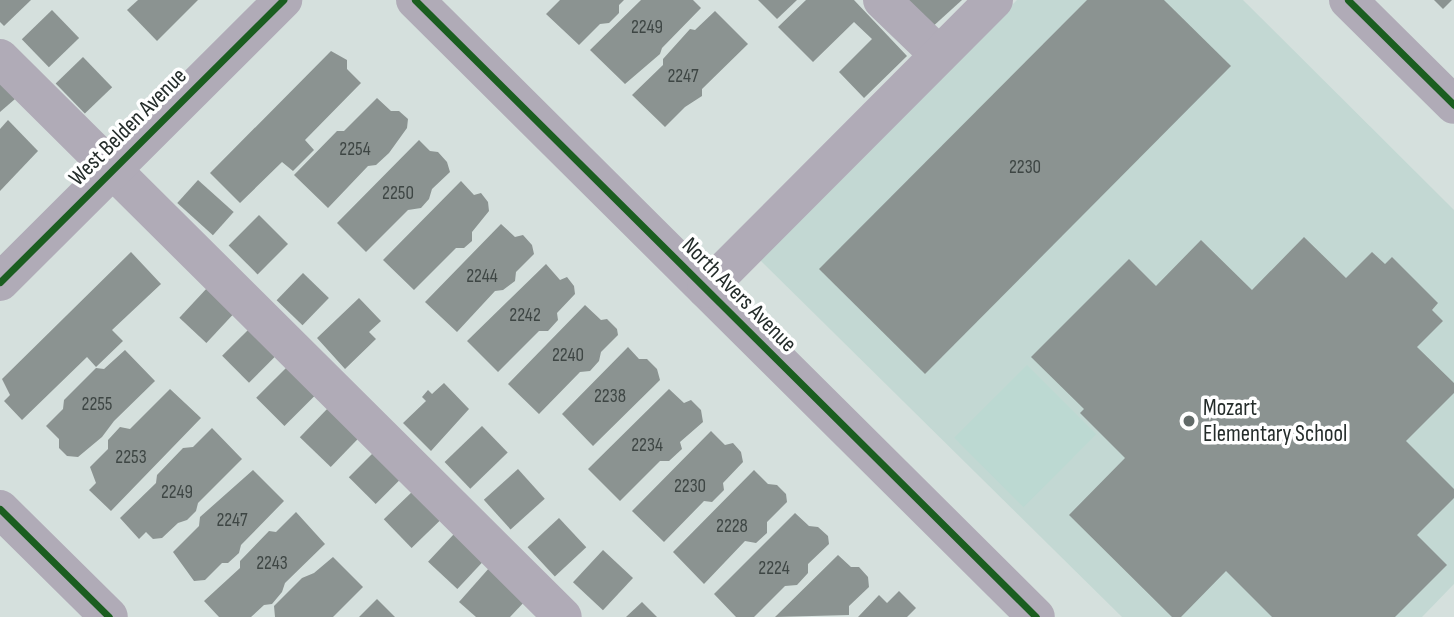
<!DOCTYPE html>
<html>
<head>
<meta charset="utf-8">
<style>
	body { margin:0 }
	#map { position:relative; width:1454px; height:617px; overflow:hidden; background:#d5e0dd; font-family:"Sofia Sans Condensed",sans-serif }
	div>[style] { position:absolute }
	.built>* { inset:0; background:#c3d8d3 }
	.green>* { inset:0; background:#bcd9d2; transform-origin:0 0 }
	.building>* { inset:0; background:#8b9391; transform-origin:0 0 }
	.minor>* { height:38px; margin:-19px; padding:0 19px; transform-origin:19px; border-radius:19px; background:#b0abb7 }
	.cycleway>* { height:7px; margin:-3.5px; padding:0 3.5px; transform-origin:3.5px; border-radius:3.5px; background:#1b5e20 }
	.dots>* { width:19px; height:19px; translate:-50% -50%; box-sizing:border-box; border:4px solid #fff; border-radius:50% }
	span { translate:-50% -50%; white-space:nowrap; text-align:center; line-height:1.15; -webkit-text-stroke:7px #fff; paint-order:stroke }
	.number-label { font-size:19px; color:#3e4644 }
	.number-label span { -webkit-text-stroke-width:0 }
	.street-label { font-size:23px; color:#242c2a }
	.poi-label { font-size:23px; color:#242c2a }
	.left { translate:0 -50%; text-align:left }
</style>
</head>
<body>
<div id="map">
	<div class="built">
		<i style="clip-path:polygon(1017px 0,1243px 0,1454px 210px,1454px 584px,1422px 617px,1122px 617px,759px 259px)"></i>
	</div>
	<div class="green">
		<i style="left:1027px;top:365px;width:98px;height:103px;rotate:45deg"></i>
	</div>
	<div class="building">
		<i style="clip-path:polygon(0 0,31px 0,4px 26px,0 22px)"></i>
		<i style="clip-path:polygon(138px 0,198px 0,157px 41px,127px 10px)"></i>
		<i style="clip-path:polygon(560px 0,624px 0,619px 5px,619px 13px,609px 23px,600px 24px,579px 45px,546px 14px)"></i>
		<i style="clip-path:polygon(641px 0,693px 0,701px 8px,662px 48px,660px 54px,625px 84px,590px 50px)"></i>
		<i style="clip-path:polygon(758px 0,797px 0,777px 19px)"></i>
		<i style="clip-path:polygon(806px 0,854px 0,907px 56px,864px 98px,839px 72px,872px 39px,854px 22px,813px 62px,778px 27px)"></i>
		<i style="clip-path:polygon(903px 0,962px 0,930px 29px)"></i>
		<i style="clip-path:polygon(1087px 0,1164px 0,1231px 66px,925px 374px,819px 269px)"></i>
		<i style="clip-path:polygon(1434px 0,1452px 0,1443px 9px)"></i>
		<i style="left:52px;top:10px;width:39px;height:42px;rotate:46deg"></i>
		<i style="clip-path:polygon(715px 11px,748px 44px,702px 89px,702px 96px,685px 107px,665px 127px,632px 95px,663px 65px,663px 59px,690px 29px,695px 30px)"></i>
		<i style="clip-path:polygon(331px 51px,347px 60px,347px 69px,361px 83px,305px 140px,314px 150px,293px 171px,282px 162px,240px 203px,210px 173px)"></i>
		<i style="left:83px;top:57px;width:42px;height:38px;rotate:46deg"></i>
		<i style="clip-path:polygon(0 82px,15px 99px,0 112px)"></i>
		<i style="clip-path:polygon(377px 98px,391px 111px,399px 111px,408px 119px,407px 128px,389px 153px,376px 165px,368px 166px,328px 208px,294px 175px,337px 131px,344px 131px)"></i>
		<i style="clip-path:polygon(8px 120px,38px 151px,0 191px,0 129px)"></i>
		<i style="clip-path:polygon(419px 140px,430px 151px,438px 152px,447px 162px,450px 172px,432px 189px,429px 199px,421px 208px,408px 210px,366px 252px,337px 223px)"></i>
		<i style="left:198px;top:180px;width:48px;height:31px;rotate:42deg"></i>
		<i style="clip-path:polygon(461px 181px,474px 195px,481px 193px,488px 202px,489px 211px,472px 232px,472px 241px,464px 248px,456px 248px,414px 290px,383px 260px)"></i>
		<i style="left:259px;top:215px;width:41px;height:43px;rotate:45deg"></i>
		<i style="clip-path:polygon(501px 224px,515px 237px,523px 235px,532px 245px,534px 254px,516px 272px,515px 281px,503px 290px,495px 291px,457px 332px,425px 302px)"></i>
		<i style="clip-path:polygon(1304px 237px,1346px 278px,1372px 252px,1385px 264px,1392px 257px,1438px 303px,1432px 310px,1443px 321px,1417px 347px,1454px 383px,1454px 393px,1406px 441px,1454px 489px,1454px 498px,1417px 535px,1447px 565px,1395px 617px,1272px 617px,1226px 571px,1181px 617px,1172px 617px,1069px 515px,1125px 458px,1080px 413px,1084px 409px,1031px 357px,1129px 259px,1156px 286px,1201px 240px,1252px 290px)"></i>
		<i style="clip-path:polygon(131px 252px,161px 284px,112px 330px,123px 341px,96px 367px,87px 357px,22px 420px,4px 401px,10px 395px,2px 379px)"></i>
		<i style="clip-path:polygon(546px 264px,560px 280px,567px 277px,574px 286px,575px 294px,557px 313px,558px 320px,548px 331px,539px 331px,498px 372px,467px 341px)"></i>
		<i style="left:303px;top:273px;width:36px;height:38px;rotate:44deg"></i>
		<i style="left:208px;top:287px;width:37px;height:42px;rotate:43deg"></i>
		<i style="clip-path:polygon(359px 298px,381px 321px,369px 332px,376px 339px,345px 369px,317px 338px)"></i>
		<i style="clip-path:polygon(585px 305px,601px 320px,607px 319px,617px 329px,618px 335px,601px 352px,599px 361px,590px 371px,580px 372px,539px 414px,508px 384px)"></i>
		<i style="left:249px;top:329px;width:38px;height:38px;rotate:45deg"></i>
		<i style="clip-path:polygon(628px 347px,639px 359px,647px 359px,657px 369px,660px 380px,593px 446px,562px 414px)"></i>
		<i style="clip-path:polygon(125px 350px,155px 381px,114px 421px,102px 437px,78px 457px,67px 456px,59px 448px,59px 439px,46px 426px,63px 409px,64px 400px,96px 368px,104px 369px)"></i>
		<i style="left:288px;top:366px;width:40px;height:45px;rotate:45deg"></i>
		<i style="clip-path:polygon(444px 383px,469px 409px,431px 451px,403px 423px,426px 401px,422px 397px,428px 390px,432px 394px)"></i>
		<i style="clip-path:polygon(170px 389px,201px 418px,111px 511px,89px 490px,96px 483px,90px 467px,108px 449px,108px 440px,120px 427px,130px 429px)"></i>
		<i style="clip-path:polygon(669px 389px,684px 403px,691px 400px,701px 410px,703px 422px,680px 442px,682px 449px,669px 461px,660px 461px,620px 501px,588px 469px)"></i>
		<i style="left:329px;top:407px;width:43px;height:42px;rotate:44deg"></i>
		<i style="left:482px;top:426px;width:37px;height:52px;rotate:46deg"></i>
		<i style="clip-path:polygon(212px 428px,242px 459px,198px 503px,196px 511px,187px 520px,178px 523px,162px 538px,153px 539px,146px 532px,139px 539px,120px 518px,156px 483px,157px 475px,183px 448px,193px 447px)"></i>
		<i style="clip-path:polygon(711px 431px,725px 445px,733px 443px,741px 452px,743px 462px,723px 483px,724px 490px,712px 502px,704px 501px,664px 542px,632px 511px)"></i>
		<i style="left:375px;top:451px;width:38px;height:37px;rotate:45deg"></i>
		<i style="left:518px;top:469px;width:40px;height:46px;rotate:48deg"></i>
		<i style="clip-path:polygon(253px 470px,284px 501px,241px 545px,239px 553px,228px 563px,222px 563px,205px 580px,194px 581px,173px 552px,199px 526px,200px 517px)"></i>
		<i style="clip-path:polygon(754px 470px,768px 484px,777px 485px,786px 494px,787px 502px,767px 522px,767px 533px,756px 543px,745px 541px,704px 584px,673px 552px)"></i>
		<i style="left:414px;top:490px;width:40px;height:42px;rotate:46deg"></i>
		<i style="clip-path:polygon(296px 512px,325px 544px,285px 583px,282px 592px,272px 604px,264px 605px,251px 617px,219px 617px,204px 601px,240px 568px,240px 561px,269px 531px,276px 532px)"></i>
		<i style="clip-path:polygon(795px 513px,809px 526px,818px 527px,828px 536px,829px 544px,808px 564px,808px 573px,797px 585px,785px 586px,754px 617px,736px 617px,714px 594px)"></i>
		<i style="left:559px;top:518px;width:40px;height:43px;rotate:47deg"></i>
		<i style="left:454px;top:534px;width:40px;height:38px;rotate:43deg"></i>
		<i style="left:603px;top:550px;width:41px;height:44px;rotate:43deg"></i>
		<i style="clip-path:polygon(838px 555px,851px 567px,859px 567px,868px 577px,869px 587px,849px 606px,849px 615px,775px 617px)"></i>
		<i style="clip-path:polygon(333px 557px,363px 587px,333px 617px,275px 617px,274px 606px,302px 578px,314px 573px)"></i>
		<i style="clip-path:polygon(490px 567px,526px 600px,510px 617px,476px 617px,459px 602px)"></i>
		<i style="clip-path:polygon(899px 591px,916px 608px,907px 617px,858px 617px,879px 595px,887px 603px)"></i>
		<i style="clip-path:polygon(377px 599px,395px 617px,359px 617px)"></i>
		<i style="clip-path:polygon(642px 602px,657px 617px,626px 617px)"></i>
	</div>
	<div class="minor">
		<i style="left:415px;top:0;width:875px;rotate:44.81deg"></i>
		<i style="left:882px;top:0;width:79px;rotate:44deg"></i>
		<i style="left:1348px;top:0;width:149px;rotate:44.7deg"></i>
		<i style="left:0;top:58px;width:793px;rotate:44.8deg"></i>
		<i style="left:0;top:282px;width:400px;rotate:-44.9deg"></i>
		<i style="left:706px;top:289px;width:408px;rotate:-45.1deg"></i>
		<i style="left:0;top:509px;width:153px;rotate:44.7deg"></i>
	</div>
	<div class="cycleway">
		<i style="left:415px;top:0;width:875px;rotate:44.81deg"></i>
		<i style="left:1348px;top:0;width:149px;rotate:44.7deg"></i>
		<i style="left:0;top:282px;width:400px;rotate:-44.9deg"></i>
		<i style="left:0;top:509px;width:153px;rotate:44.7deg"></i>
	</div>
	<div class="dots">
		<i style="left:1189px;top:421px;background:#626b69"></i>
	</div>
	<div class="number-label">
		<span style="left:647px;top:28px">2249</span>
		<span style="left:683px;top:77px">2247</span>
		<span style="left:355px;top:150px">2254</span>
		<span style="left:1025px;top:168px">2230</span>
		<span style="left:398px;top:194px">2250</span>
		<span style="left:482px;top:277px">2244</span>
		<span style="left:525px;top:316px">2242</span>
		<span style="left:568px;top:356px">2240</span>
		<span style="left:610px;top:397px">2238</span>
		<span style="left:97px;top:405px">2255</span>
		<span style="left:647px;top:446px">2234</span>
		<span style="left:131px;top:458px">2253</span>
		<span style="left:690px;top:487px">2230</span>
		<span style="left:177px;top:493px">2249</span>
		<span style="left:232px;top:521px">2247</span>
		<span style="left:732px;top:527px">2228</span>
		<span style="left:272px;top:564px">2243</span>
		<span style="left:774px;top:569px">2224</span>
	</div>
	<div class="street-label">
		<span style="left:128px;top:127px;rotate:-45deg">West Belden Avenue</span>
		<span style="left:739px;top:295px;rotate:45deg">North Avers Avenue</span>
	</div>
	<div class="poi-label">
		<span class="left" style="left:1203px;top:421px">Mozart<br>Elementary School</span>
	</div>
</div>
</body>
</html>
